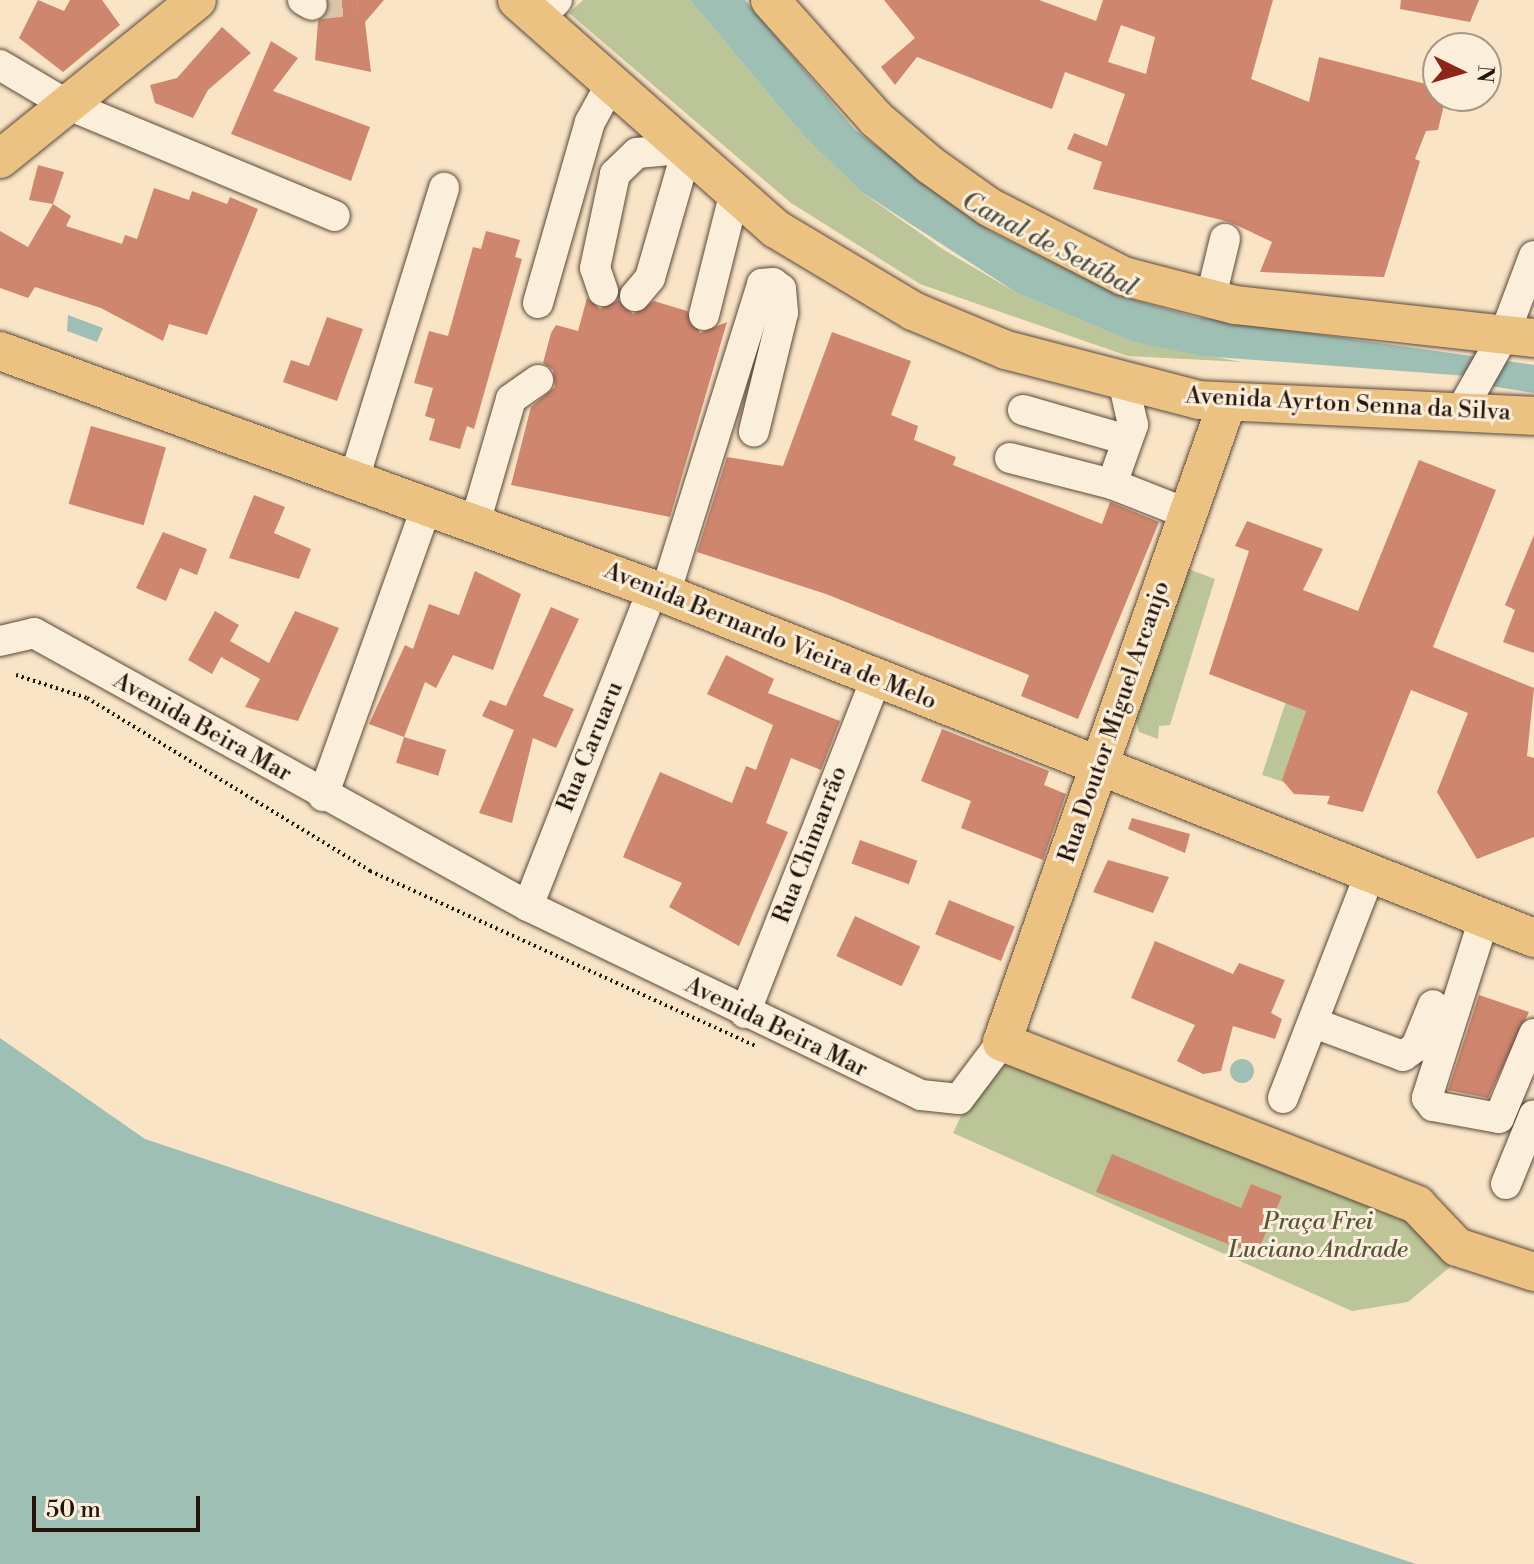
<!DOCTYPE html>
<html>
<head>
<meta charset="utf-8">
<style>
	body { margin:0 }
	#map { position:relative; width:1534px; height:1564px; overflow:hidden; background:#f9e5c6; font-family:"Libre Bodoni",serif }
	div>[style] { position:absolute }
	.green>* { inset:0; background:#bbc597; transform-origin:0 0 }
	.water>* { inset:0; background:#9ebfb4 }
	.round { border-radius:50% }
	.canal>* { height:24px; margin:-12px; padding:0 12px; transform-origin:12px; border-radius:12px; background:#9ebfb4 }
	.building>* { inset:0; background:#ce866e; transform-origin:0 0 }
	.minor-tunnel>* { height:30px; margin-top:-15px; transform-origin:0; background:repeating-linear-gradient(90deg,#d9c6aa 0 30px,transparent 0 45px) }
	.path>* { height:4px; margin-top:-2px; transform-origin:0; background:repeating-linear-gradient(90deg,#26140b 0 2px,transparent 0 6px) }
	.roads { filter:drop-shadow(0 0 2px #5b483a) drop-shadow(0 0 2px #5b483a) }
	.minor>* { height:30px; margin:-15px; padding:0 15px; transform-origin:15px; border-radius:15px; background:#fbeeda }
	.major>* { height:38px; margin:-19px; padding:0 19px; transform-origin:19px; border-radius:19px; background:#ecc283 }
	span { translate:-50% -50%; white-space:nowrap; text-align:center; line-height:1.15; -webkit-text-stroke:6px #fbeeda; paint-order:stroke }
	.street-label { font-size:24px; color:#26140b }
	.park-label { font-size:24px; color:#5a523c; font-style:italic }
	.water-label { font-size:26px; color:#505046; font-style:italic }
	.north { position:absolute; left:1422px; top:32px; width:80px; height:80px; box-sizing:border-box; background:#fbeeda; border:2px solid #a69787; border-radius:50%; rotate:95deg; font-size:22px; font-weight:700; line-height:32px; text-align:center; color:#26140b }
	.north::after { content:''; display:block; margin:auto; width:28px; height:36px; background:#8f2418; clip-path:polygon(50% 0,100% 100%,50% 72%,0 100%) }
	.scale { position:absolute; left:32px; top:1496px; width:168px; height:36px; box-sizing:border-box; border:4px solid #26140b; border-top:0; padding-left:10px; font-size:24px; line-height:28px; white-space:nowrap; color:#26140b; -webkit-text-stroke:6px #fbeeda; paint-order:stroke }
</style>
</head>
<body>
<div id="map">
	<div class="green">
		<i style="clip-path:polygon(583px 0,690px 0,803px 135px,860px 191px,944px 250px,1017px 293px,1130px 341px,1242px 362px,1128px 356px,920px 284px,791px 203px,569px 13px)"></i>
		<i style="clip-path:polygon(1186px 568px,1215px 579px,1170px 725px,1159px 726px,1158px 739px,1139px 732px,1135px 715px)"></i>
		<i style="left:1288px;top:695px;width:22px;height:84px;rotate:18deg"></i>
		<i style="clip-path:polygon(998px 1055px,1422px 1217px,1450px 1267px,1408px 1302px,1352px 1311px,953px 1133px,986px 1063px)"></i>
	</div>
	<div class="water">
		<i style="clip-path:polygon(690px 0,745px 0,855px 130px,992px 232px,1124px 297px,1195px 317px,1534px 365px,1534px 381px,1202px 356px,1130px 341px,1017px 293px,860px 191px,803px 135px)"></i>
		<i style="clip-path:polygon(68px 315px,103px 328px,97px 342px,67px 331px)"></i>
		<i style="clip-path:polygon(0 1038px,145px 1139px,1416px 1564px,0 1564px)"></i>
		<i class="round" style="left:1230px;top:1059px;width:24px;height:24px"></i>
	</div>
	<div class="canal">
		<i style="left:1473px;top:371px;width:62px;rotate:9.3deg"></i>
	</div>
	<div class="building">
		<i style="clip-path:polygon(38px 0,64px 11px,70px 0,102px 0,120px 25px,63px 72px,19px 38px)"></i>
		<i style="clip-path:polygon(329px 0,384px 0,365px 22px,371px 72px,315px 60px,318px 22px)"></i>
		<i style="clip-path:polygon(evenodd,884px 0,1039px 0,1096px 21px,1103px 0,1273px 0,1251px 79px,1309px 102px,1319px 57px,1430px 85px,1430px 92px,1446px 96px,1438px 130px,1426px 131px,1415px 159px,1420px 161px,1384px 277px,1260px 272px,1272px 242px,1230px 222px,1093px 189px,1102px 162px,1067px 149px,1074px 133px,1107px 146px,1125px 94px,1065px 72px,1052px 109px,917px 57px,895px 85px,881px 67px,915px 38px,884px 0,1121px 25px,1155px 37px,1146px 74px,1108px 62px,1121px 25px)"></i>
		<i style="clip-path:polygon(1401px 0,1479px 0,1470px 22px,1400px 9px)"></i>
		<i style="clip-path:polygon(222px 27px,251px 53px,208px 90px,193px 118px,155px 103px,150px 85px,177px 78px)"></i>
		<i style="clip-path:polygon(271px 41px,298px 58px,273px 91px,370px 127px,351px 181px,231px 134px)"></i>
		<i style="clip-path:polygon(38px 165px,64px 172px,53px 204px,29px 200px)"></i>
		<i style="clip-path:polygon(154px 188px,189px 200px,192px 191px,227px 204px,230px 197px,258px 209px,207px 335px,169px 324px,163px 341px,101px 308px,35px 287px,28px 298px,0 288px,0 231px,28px 247px,53px 204px,71px 216px,66px 226px,122px 244px,125px 235px,137px 239px)"></i>
		<i style="clip-path:polygon(486px 231px,520px 240px,515px 257px,522px 259px,474px 429px,467px 426px,460px 449px,429px 440px,435px 419px,425px 416px,433px 388px,414px 383px,429px 331px,448px 336px,473px 247px,481px 249px)"></i>
		<i style="clip-path:polygon(587px 298px,600px 309px,618px 300px,633px 314px,654px 301px,687px 311px,700px 333px,727px 322px,670px 517px,511px 485px,531px 407px,555px 387px,553px 370px,543px 363px,551px 333px,556px 325px,578px 331px)"></i>
		<i style="clip-path:polygon(327px 317px,363px 329px,337px 401px,283px 382px,291px 360px,309px 366px)"></i>
		<i style="clip-path:polygon(832px 332px,911px 361px,891px 415px,918px 426px,914px 440px,956px 457px,953px 465px,1102px 524px,1110px 502px,1159px 522px,1078px 719px,1021px 696px,1029px 675px,826px 594px,697px 552px,727px 457px,783px 466px)"></i>
		<i style="left:91px;top:426px;width:78px;height:81px;rotate:16deg"></i>
		<i style="clip-path:polygon(1419px 460px,1496px 490px,1433px 647px,1534px 688px,1527px 756px,1534px 758px,1534px 837px,1477px 859px,1437px 792px,1468px 713px,1411px 690px,1363px 812px,1327px 804px,1330px 796px,1294px 794px,1282px 780px,1306px 711px,1209px 674px,1249px 551px,1235px 546px,1247px 521px,1323px 549px,1303px 590px,1358px 611px)"></i>
		<i style="clip-path:polygon(254px 495px,285px 507px,274px 533px,311px 549px,299px 579px,229px 558px)"></i>
		<i style="clip-path:polygon(163px 532px,207px 549px,197px 575px,180px 568px,166px 601px,136px 588px)"></i>
		<i style="clip-path:polygon(1534px 535px,1534px 653px,1503px 642px,1515px 610px,1505px 605px)"></i>
		<i style="clip-path:polygon(475px 571px,521px 594px,493px 670px,453px 655px,436px 688px,425px 682px,404px 737px,369px 724px,405px 645px,413px 649px,429px 604px,459px 615px)"></i>
		<i style="clip-path:polygon(551px 607px,579px 619px,543px 696px,574px 709px,556px 748px,533px 738px,512px 823px,479px 813px,514px 730px,482px 716px,490px 700px,506px 706px)"></i>
		<i style="clip-path:polygon(215px 611px,239px 625px,230px 641px,269px 663px,295px 611px,339px 628px,298px 721px,245px 707px,260px 679px,221px 657px,212px 674px,188px 660px)"></i>
		<i style="clip-path:polygon(726px 655px,774px 679px,768px 693px,840px 721px,821px 770px,791px 758px,766px 823px,788px 832px,739px 946px,669px 907px,682px 883px,623px 857px,660px 772px,732px 803px,746px 766px,756px 770px,773px 725px,707px 694px)"></i>
		<i style="clip-path:polygon(942px 729px,1049px 771px,1044px 785px,1066px 794px,1043px 860px,961px 828px,971px 801px,921px 781px)"></i>
		<i style="left:404px;top:737px;width:44px;height:27px;rotate:17deg"></i>
		<i style="clip-path:polygon(1132px 818px,1190px 834px,1185px 853px,1128px 829px)"></i>
		<i style="left:860px;top:840px;width:61px;height:25px;rotate:20deg"></i>
		<i style="clip-path:polygon(1108px 860px,1169px 877px,1153px 913px,1093px 892px)"></i>
		<i style="left:949px;top:900px;width:71px;height:37px;rotate:22deg"></i>
		<i style="left:855px;top:916px;width:72px;height:44px;rotate:25deg"></i>
		<i style="clip-path:polygon(1155px 941px,1233px 974px,1239px 963px,1285px 980px,1271px 1013px,1282px 1019px,1275px 1039px,1233px 1026px,1221px 1071px,1203px 1074px,1177px 1061px,1195px 1025px,1131px 998px)"></i>
		<i style="clip-path:polygon(1479px 995px,1529px 1012px,1488px 1098px,1448px 1090px)"></i>
		<i style="clip-path:polygon(1112px 1154px,1241px 1208px,1251px 1184px,1282px 1196px,1256px 1255px,1096px 1192px)"></i>
	</div>
	<div class="minor-tunnel">
		<i style="left:312px;top:5px;width:45px;rotate:-6.3deg"></i>
	</div>
	<div class="path">
		<i style="left:16px;top:675px;width:75px;rotate:17.9deg"></i>
		<i style="left:87px;top:698px;width:332px;rotate:31.4deg"></i>
		<i style="left:370px;top:871px;width:423px;rotate:24.4deg"></i>
	</div>
	<div class="roads">
		<div class="minor">
			<i style="left:303px;top:0;width:10px;rotate:29deg"></i>
			<i style="left:538px;top:19px;width:27px;rotate:-45deg"></i>
			<i style="left:0;top:65px;width:77px;rotate:30.6deg"></i>
			<i style="left:66px;top:104px;width:291px;rotate:22.6deg"></i>
			<i style="left:603px;top:291px;width:24px;rotate:-109deg"></i>
			<i style="left:595px;top:268px;width:96px;rotate:-78deg"></i>
			<i style="left:615px;top:174px;width:30px;rotate:-44deg"></i>
			<i style="left:637px;top:153px;width:44px;rotate:-5.2deg"></i>
			<i style="left:635px;top:296px;width:23px;rotate:-50deg"></i>
			<i style="left:650px;top:278px;width:130px;rotate:-73.9deg"></i>
			<i style="left:1210px;top:301px;width:64px;rotate:-76.4deg"></i>
			<i style="left:538px;top:303px;width:188px;rotate:-74deg"></i>
			<i style="left:590px;top:122px;width:43px;rotate:-61.1deg"></i>
			<i style="left:704px;top:315px;width:123px;rotate:-75.9deg"></i>
			<i style="left:1462px;top:409px;width:87px;rotate:-60.5deg"></i>
			<i style="left:1505px;top:333px;width:82px;rotate:-69.4deg"></i>
			<i style="left:1023px;top:410px;width:108px;rotate:16.1deg"></i>
			<i style="left:1010px;top:458px;width:105px;rotate:14.3deg"></i>
			<i style="left:1112px;top:484px;width:63px;rotate:-70.4deg"></i>
			<i style="left:1133px;top:425px;width:41px;rotate:-102.7deg"></i>
			<i style="left:354px;top:479px;width:305px;rotate:-72.8deg"></i>
			<i style="left:1112px;top:484px;width:82px;rotate:21.5deg"></i>
			<i style="left:475px;top:523px;width:129px;rotate:-73.8deg"></i>
			<i style="left:511px;top:399px;width:33px;rotate:-35deg"></i>
			<i style="left:665px;top:594px;width:325px;rotate:-72.6deg"></i>
			<i style="left:762px;top:284px;width:11px;rotate:-5deg"></i>
			<i style="left:773px;top:283px;width:10px;rotate:37deg"></i>
			<i style="left:781px;top:289px;width:24px;rotate:85deg"></i>
			<i style="left:783px;top:313px;width:122px;rotate:103.8deg"></i>
			<i style="left:0;top:641px;width:35px;rotate:-13deg"></i>
			<i style="left:34px;top:633px;width:564px;rotate:28.93deg"></i>
			<i style="left:528px;top:906px;width:436px;rotate:25.7deg"></i>
			<i style="left:921px;top:1095px;width:38px;rotate:6deg"></i>
			<i style="left:959px;top:1099px;width:71px;rotate:-53deg"></i>
			<i style="left:323px;top:796px;width:309px;rotate:-70.3deg"></i>
			<i style="left:528px;top:906px;width:341px;rotate:-68.5deg"></i>
			<i style="left:1484px;top:919px;width:188px;rotate:107.7deg"></i>
			<i style="left:1427px;top:1098px;width:10px;rotate:53deg"></i>
			<i style="left:1433px;top:1106px;width:67px;rotate:10.3deg"></i>
			<i style="left:1499px;top:1118px;width:91px;rotate:-67.4deg"></i>
			<i style="left:745px;top:1013px;width:361px;rotate:-68.6deg"></i>
			<i style="left:1314px;top:1023px;width:95px;rotate:20.3deg"></i>
			<i style="left:1403px;top:1056px;width:16px;rotate:-35deg"></i>
			<i style="left:1416px;top:1047px;width:45px;rotate:-68deg"></i>
			<i style="left:1283px;top:1098px;width:238px;rotate:-68.8deg"></i>
			<i style="left:1506px;top:1184px;width:74px;rotate:-67.9deg"></i>
		</div>
		<div class="major">
			<i style="left:517px;top:0;width:346px;rotate:41.5deg"></i>
			<i style="left:776px;top:229px;width:160px;rotate:30.9deg"></i>
			<i style="left:913px;top:311px;width:101px;rotate:22.8deg"></i>
			<i style="left:1006px;top:350px;width:199px;rotate:14.5deg"></i>
			<i style="left:1199px;top:400px;width:335px;rotate:2.7deg"></i>
			<i style="left:770px;top:0;width:159px;rotate:48.3deg"></i>
			<i style="left:876px;top:119px;width:71px;rotate:40.4deg"></i>
			<i style="left:930px;top:165px;width:72px;rotate:35.4deg"></i>
			<i style="left:989px;top:207px;width:151px;rotate:27.2deg"></i>
			<i style="left:1123px;top:276px;width:116px;rotate:14.5deg"></i>
			<i style="left:1235px;top:305px;width:301px;rotate:6.3deg"></i>
			<i style="left:0;top:159px;width:253px;rotate:-38.9deg"></i>
			<i style="left:0;top:351px;width:695px;rotate:20.03deg"></i>
			<i style="left:653px;top:589px;width:948px;rotate:21.61deg"></i>
			<i style="left:1227px;top:403px;width:677px;rotate:109.4deg"></i>
			<i style="left:1002px;top:1042px;width:446px;rotate:21.4deg"></i>
			<i style="left:1417px;top:1205px;width:58px;rotate:46.4deg"></i>
			<i style="left:1457px;top:1247px;width:81px;rotate:18deg"></i>
		</div>
	</div>
	<div class="street-label">
		<span style="left:1348px;top:405px;rotate:3deg">Avenida Ayrton Senna da Silva</span>
		<span style="left:770px;top:637px;rotate:22deg">Avenida Bernardo Vieira de Melo</span>
		<span style="left:1115px;top:722px;rotate:-71deg">Rua Doutor Miguel Arcanjo</span>
		<span style="left:202px;top:728px;rotate:29deg">Avenida Beira Mar</span>
		<span style="left:591px;top:747px;rotate:-68deg">Rua Caruaru</span>
		<span style="left:811px;top:845px;rotate:-69deg">Rua Chimarrão</span>
		<span style="left:776px;top:1028px;rotate:26deg">Avenida Beira Mar</span>
	</div>
	<div class="park-label">
		<span style="left:1318px;top:1237px">Praça Frei<br>Luciano Andrade</span>
	</div>
	<div class="water-label">
		<span style="left:1049px;top:245px;rotate:28deg">Canal de Setúbal</span>
	</div>
	<div class="north">N</div>
	<div class="scale">50 m</div>
</div>
</body>
</html>
